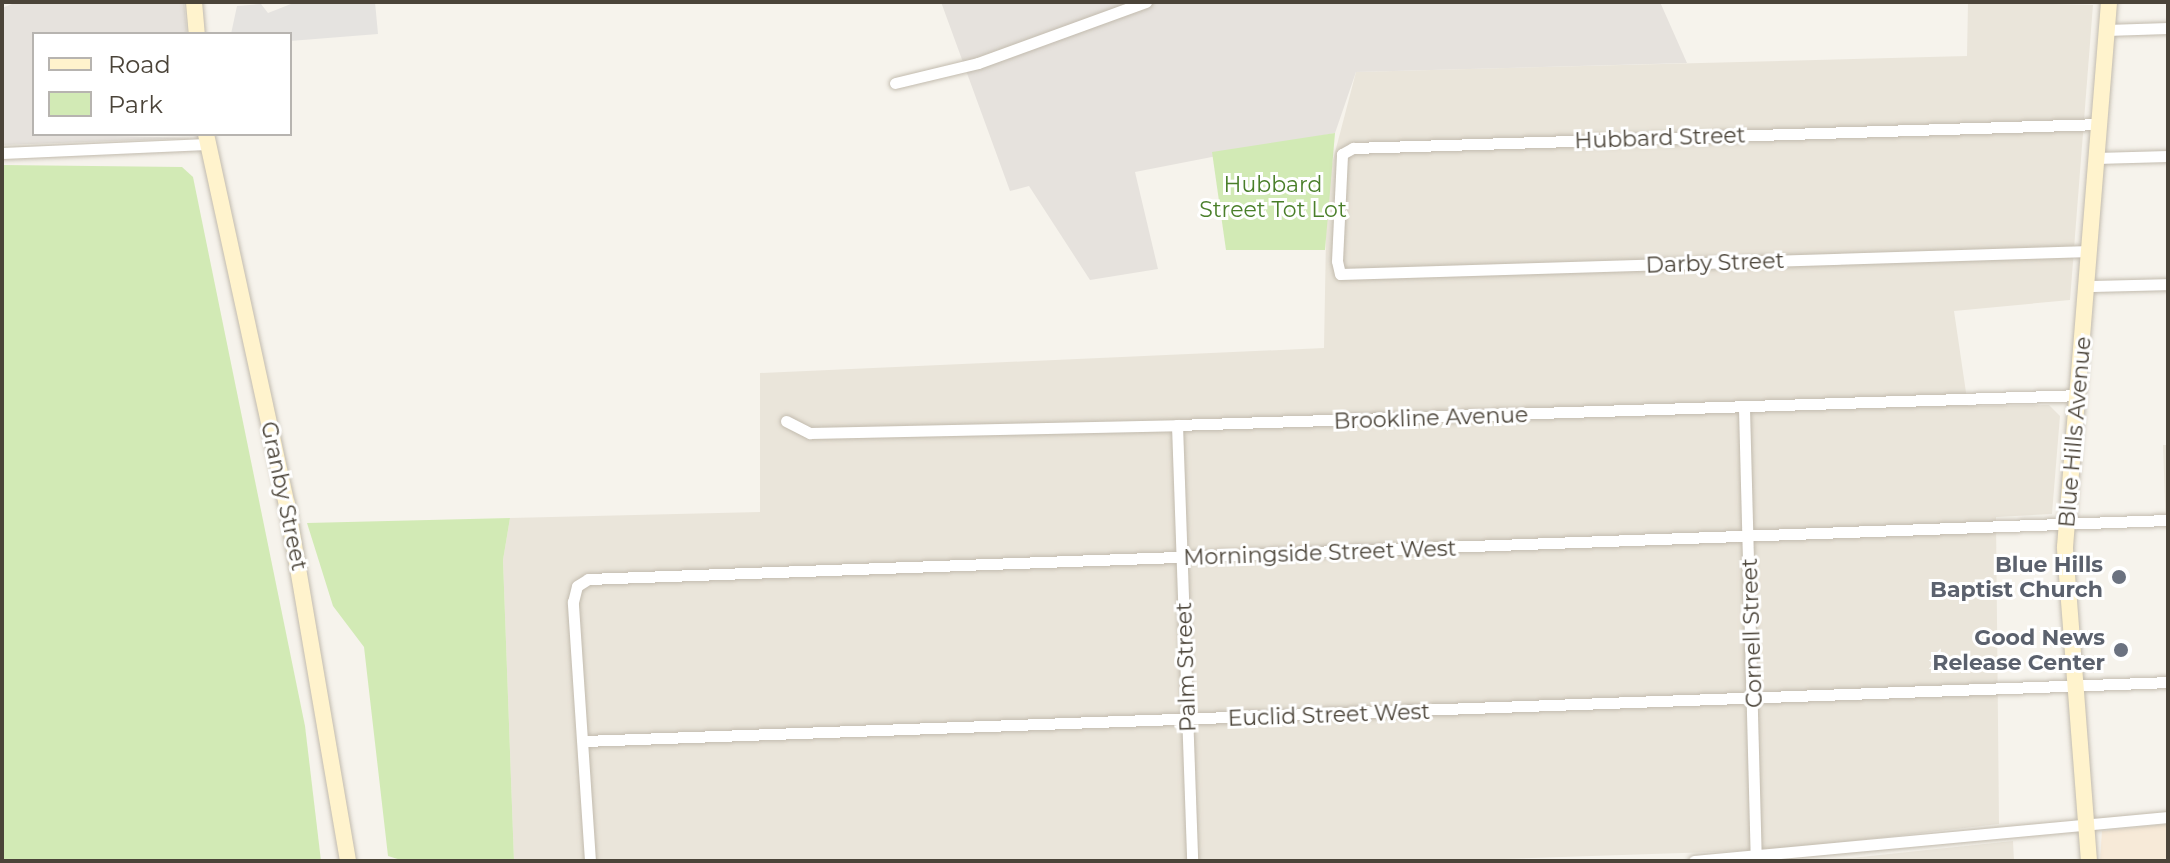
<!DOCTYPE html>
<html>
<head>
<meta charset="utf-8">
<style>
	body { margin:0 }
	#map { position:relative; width:2170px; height:863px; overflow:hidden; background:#f6f3ec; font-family:Montserrat,sans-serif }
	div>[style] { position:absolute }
	.residential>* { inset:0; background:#eae5da }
	.commercial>* { inset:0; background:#f7ead8 }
	.industrial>* { inset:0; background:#e6e2dd }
	.green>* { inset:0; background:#d2eab5 }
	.parking>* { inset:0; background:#e5e3e0 }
	.roads { filter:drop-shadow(0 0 2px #c2bbae) drop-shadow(0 0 2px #c2bbae) }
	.minor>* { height:11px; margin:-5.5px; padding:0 5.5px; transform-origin:5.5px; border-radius:5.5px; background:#fff }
	.secondary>* { height:16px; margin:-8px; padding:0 8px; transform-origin:8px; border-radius:8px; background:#fff3cd }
	.dots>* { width:22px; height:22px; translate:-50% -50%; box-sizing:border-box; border:4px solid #fff; border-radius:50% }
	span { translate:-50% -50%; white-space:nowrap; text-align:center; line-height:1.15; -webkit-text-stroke:6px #fff; paint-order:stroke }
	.street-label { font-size:22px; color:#4b4439 }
	.park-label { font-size:22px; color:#4a7f2a }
	.worship-label { font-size:22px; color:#5b616d; font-weight:700 }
	.right { translate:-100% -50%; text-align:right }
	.frame { position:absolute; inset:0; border:4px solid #4b4439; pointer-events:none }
	.legend { position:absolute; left:32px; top:32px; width:260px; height:104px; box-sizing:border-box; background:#fff; border:2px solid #b7b4b0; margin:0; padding:10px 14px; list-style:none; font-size:24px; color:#4b4439 }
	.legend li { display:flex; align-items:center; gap:16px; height:40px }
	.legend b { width:40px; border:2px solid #b7b4b0 }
</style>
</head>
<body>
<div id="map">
	<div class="residential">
		<i style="clip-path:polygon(1968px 2px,2093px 5px,2070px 300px,1954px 311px,1968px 406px,2049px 405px,2060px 416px,2052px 514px,1996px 517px,1999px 824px,1773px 850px,1443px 861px,514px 861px,503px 560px,510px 518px,760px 512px,760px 373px,1324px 348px,1327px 183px,1356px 72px,1967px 56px)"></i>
		<i style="clip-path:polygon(2163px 445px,2168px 445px,2168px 560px,2166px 530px)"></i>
		<i style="clip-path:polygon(2013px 841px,2014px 861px,1789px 861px,1851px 858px)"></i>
	</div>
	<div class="commercial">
		<i style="clip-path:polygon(2168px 824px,2168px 861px,2100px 861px,2102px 831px)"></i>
	</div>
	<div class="industrial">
		<i style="clip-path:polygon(17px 2px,184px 2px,187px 34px,34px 34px,34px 134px,196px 138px,2px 145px,2px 8px)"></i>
		<i style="clip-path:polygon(941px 2px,1660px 2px,1687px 63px,1356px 72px,1335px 133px,1135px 172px,1158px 269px,1090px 280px,1029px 186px,1010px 191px)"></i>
	</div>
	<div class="green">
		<i style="clip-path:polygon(1335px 133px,1325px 250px,1226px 250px,1212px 152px)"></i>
		<i style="clip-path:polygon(2px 165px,182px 167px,193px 177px,305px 726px,321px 861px,2px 861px)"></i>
		<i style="clip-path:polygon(510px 518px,503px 560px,514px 861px,404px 861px,388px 856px,364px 647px,333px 606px,307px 523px)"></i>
	</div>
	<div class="parking">
		<i style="clip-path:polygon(296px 2px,375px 2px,378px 34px,290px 41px,290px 34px,231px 34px,237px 6px,261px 4px,268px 13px)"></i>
	</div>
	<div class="roads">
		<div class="minor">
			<i style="left:2106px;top:30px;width:62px;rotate:-1.8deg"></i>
			<i style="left:895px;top:83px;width:85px;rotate:-13.5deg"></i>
			<i style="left:978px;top:63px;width:179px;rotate:-20deg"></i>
			<i style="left:2px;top:153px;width:205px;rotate:-2.5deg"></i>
			<i style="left:2096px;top:158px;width:72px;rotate:-1.6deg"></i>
			<i style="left:2090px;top:251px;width:750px;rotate:178.24deg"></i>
			<i style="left:1340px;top:274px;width:13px;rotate:-103deg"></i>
			<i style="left:1337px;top:261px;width:107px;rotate:-87.3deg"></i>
			<i style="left:1342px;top:154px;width:13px;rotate:-29deg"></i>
			<i style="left:1353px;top:148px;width:746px;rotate:-1.84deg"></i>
			<i style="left:2088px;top:286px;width:80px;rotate:-1.4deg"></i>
			<i style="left:1744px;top:408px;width:451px;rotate:88.5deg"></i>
			<i style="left:786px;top:421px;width:27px;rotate:27deg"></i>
			<i style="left:810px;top:433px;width:367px;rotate:-1.2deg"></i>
			<i style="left:1177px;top:425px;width:902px;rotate:-1.9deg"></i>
			<i style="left:1177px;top:425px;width:436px;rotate:88deg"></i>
			<i style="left:584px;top:741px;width:1585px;rotate:-2.13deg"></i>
			<i style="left:590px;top:861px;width:260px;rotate:-93.8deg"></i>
			<i style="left:573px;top:602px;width:16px;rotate:-76deg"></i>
			<i style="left:577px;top:586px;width:13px;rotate:-32deg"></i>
			<i style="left:588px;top:579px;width:1581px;rotate:-2.14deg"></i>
			<i style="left:1694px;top:861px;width:476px;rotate:-5.3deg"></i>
		</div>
		<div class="secondary">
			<i style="left:194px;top:2px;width:32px;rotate:85deg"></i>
			<i style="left:206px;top:134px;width:379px;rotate:77.7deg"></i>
			<i style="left:287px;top:504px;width:362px;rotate:80.3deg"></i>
			<i style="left:2089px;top:861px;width:315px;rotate:-94.4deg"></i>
			<i style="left:2065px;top:547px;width:547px;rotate:-85.38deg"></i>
		</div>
	</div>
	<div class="dots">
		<i style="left:2119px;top:577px;background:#6b7280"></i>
		<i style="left:2121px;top:650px;background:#6b7280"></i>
	</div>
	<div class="street-label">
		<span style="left:1660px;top:138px;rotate:-2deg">Hubbard Street</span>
		<span style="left:1715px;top:263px;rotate:-2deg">Darby Street</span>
		<span style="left:1431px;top:418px;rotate:-2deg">Brookline Avenue</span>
		<span style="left:2075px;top:432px;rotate:-85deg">Blue Hills Avenue</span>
		<span style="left:284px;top:496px;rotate:78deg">Granby Street</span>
		<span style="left:1320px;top:553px;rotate:-2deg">Morningside Street West</span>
		<span style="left:1752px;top:633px;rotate:-92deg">Cornell Street</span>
		<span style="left:1186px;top:667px;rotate:-92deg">Palm Street</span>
		<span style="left:1329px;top:715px;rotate:-2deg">Euclid Street West</span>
	</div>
	<div class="park-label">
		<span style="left:1273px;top:197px">Hubbard<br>Street Tot Lot</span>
	</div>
	<div class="worship-label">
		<span class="right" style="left:2103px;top:577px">Blue Hills<br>Baptist Church</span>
		<span class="right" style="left:2105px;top:650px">Good News<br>Release Center</span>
	</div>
	<div class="frame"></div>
	<ul class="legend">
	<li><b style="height:10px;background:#fff3cd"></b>Road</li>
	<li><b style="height:22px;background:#d2eab5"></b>Park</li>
	</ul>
</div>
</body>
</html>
